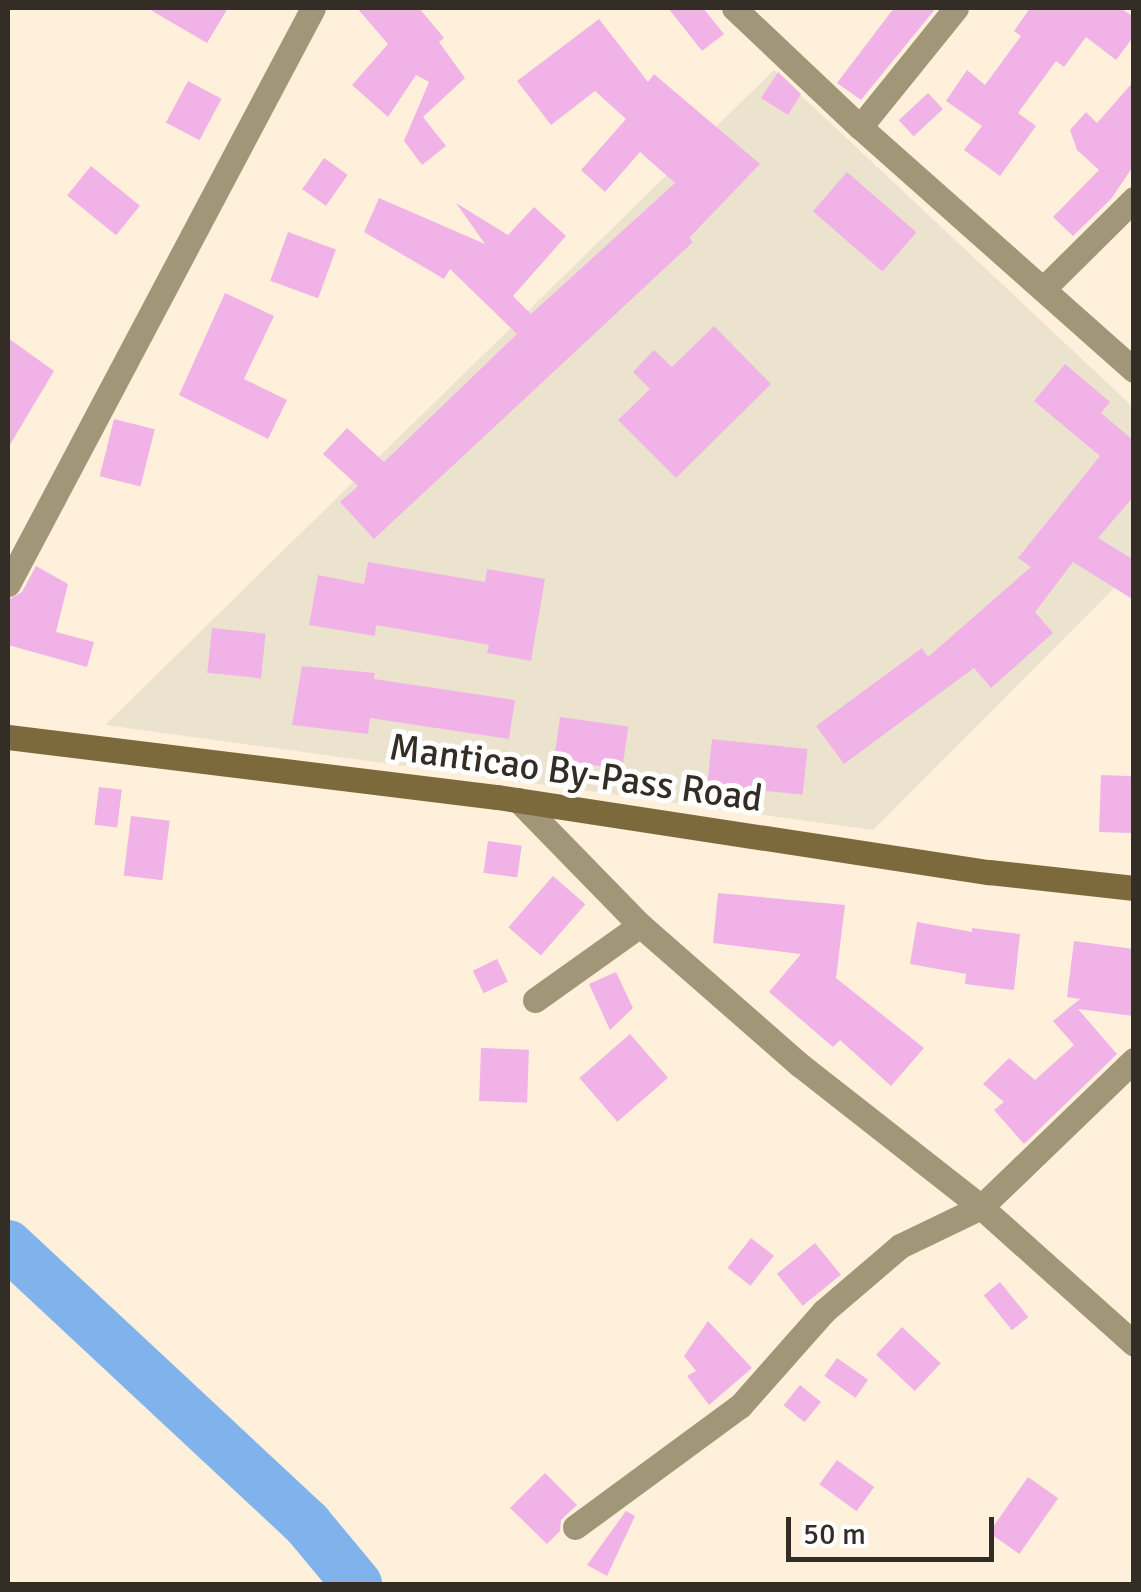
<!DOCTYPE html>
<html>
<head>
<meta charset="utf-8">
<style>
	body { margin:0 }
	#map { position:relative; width:1141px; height:1592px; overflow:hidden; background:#fff0db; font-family:Signika,sans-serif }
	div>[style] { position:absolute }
	.education>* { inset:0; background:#ece3cf }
	.river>* { height:50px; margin:-25px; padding:0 25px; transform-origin:25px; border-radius:25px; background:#80b3eb }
	.building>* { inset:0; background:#f1b3e7; transform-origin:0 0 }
	.street>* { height:25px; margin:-12.5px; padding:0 12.5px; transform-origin:12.5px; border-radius:12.5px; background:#a29678 }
	.secondary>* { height:25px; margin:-12.5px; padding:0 12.5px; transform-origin:12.5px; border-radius:12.5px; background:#7c6a3d }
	span { translate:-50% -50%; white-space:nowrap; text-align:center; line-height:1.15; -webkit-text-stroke:10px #fff; paint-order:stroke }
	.street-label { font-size:38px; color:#332d25 }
	.frame { position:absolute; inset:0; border:10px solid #332d25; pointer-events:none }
	.scale { position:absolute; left:786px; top:1517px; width:208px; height:45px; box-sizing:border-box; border:5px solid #332d25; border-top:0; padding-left:12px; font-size:30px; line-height:35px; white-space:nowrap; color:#332d25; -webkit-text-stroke:8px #fff; paint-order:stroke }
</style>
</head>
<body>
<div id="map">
	<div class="education">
		<i style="clip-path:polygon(774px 70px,1133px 407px,1133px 569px,873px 830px,105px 725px)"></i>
	</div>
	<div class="river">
		<i style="left:8px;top:1245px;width:410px;rotate:43deg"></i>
		<i style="left:308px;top:1525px;width:77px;rotate:50.3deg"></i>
	</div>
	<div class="building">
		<i style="clip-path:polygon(147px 8px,228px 8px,207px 43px)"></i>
		<i style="clip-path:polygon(357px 8px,419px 8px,444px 38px,439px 42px,465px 78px,423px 117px,446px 146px,422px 165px,404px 141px,429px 82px,416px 75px,388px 117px,352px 85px,388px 44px)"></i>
		<i style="clip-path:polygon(668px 8px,703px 8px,724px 34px,702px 51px)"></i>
		<i style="clip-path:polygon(894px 8px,936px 8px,861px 100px,837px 83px)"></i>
		<i style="clip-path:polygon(1030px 8px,1120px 8px,1134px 17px,1134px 36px,1116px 60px,1086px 37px,1064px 67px,1056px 61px,1018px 113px,1036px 126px,1000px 176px,964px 150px,982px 126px,946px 101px,967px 70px,985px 85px,1021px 36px,1014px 31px)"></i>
		<i style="clip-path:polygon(599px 19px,648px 82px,654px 74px,760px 164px,689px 238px,693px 242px,374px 539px,340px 502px,358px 486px,323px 454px,347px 428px,384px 462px,517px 334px,450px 269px,444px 279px,364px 232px,379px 198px,485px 244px,456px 203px,508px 235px,534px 207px,566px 236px,513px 296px,531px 314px,675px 183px,640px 152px,605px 192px,581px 170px,626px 119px,595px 91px,551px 125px,517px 81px)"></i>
		<i style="clip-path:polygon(778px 72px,801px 94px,788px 115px,761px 98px)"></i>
		<i style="left:188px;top:81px;width:38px;height:47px;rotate:28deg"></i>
		<i style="clip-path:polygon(1134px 81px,1134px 165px,1111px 199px,1073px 236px,1053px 217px,1099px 170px,1077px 150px,1070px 130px,1086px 112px,1097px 123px)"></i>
		<i style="left:928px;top:93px;width:22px;height:40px;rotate:47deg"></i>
		<i style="left:324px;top:158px;width:29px;height:38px;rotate:35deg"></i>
		<i style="left:91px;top:166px;width:63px;height:38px;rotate:39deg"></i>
		<i style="left:847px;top:172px;width:92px;height:52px;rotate:41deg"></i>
		<i style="left:288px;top:232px;width:51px;height:52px;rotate:20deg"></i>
		<i style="clip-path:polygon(225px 293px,274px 316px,244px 379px,287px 400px,268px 439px,179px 395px)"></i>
		<i style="clip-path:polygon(714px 326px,771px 384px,676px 478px,618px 420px,650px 389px,633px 372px,654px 350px,672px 367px)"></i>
		<i style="clip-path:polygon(8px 338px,54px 371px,8px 448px)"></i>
		<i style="clip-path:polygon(1065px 364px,1110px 402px,1101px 413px,1134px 441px,1134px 496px,1098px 538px,1134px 560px,1134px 600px,1073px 562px,1035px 612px,1053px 633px,991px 688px,974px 668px,844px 764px,816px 726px,922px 648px,928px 657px,1031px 567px,1018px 558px,1100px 456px,1034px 401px)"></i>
		<i style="left:114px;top:419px;width:42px;height:59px;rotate:14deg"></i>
		<i style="clip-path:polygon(368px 562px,485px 582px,487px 569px,545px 579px,531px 661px,487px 653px,489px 645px,376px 625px,375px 636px,309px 625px,318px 575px,364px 584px)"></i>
		<i style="clip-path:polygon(36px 566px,68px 584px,56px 632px,94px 642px,87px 667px,8px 645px,8px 600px,22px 592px)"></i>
		<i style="left:212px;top:628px;width:54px;height:45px;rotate:6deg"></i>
		<i style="clip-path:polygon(302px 666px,375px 673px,374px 679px,515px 700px,509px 739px,370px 718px,368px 734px,292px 725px)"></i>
		<i style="left:560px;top:717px;width:69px;height:43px;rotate:8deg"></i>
		<i style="left:712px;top:739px;width:96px;height:46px;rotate:6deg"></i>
		<i style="left:1101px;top:775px;width:33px;height:57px;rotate:2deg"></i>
		<i style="left:99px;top:787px;width:23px;height:38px;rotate:7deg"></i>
		<i style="left:131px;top:816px;width:39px;height:60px;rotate:7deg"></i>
		<i style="left:488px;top:841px;width:34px;height:32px;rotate:8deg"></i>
		<i style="left:553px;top:876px;width:43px;height:68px;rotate:41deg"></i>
		<i style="clip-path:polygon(718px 893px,845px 905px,836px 978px,924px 1048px,891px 1086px,840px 1040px,833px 1047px,769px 992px,801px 954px,713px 943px)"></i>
		<i style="clip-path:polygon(917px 922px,972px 932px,972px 928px,1020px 934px,1014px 990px,965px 984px,966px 974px,910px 964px)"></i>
		<i style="clip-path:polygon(1074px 941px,1134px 949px,1134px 1016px,1078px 1009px,1117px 1054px,1024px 1144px,994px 1110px,1004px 1102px,983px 1084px,1009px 1058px,1035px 1080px,1074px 1045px,1053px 1021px,1080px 999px,1067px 997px)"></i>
		<i style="left:497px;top:959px;width:25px;height:27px;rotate:64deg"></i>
		<i style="clip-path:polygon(616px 972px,633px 1008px,610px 1030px,589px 984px)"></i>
		<i style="left:630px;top:1034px;width:58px;height:67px;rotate:49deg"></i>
		<i style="left:481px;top:1048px;width:48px;height:53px;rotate:2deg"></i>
		<i style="left:751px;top:1238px;width:29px;height:38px;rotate:38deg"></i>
		<i style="left:815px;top:1243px;width:41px;height:49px;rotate:51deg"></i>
		<i style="left:1000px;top:1282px;width:45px;height:21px;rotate:51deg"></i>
		<i style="clip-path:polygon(708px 1321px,752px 1368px,709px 1405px,687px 1376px,696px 1371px,684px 1356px)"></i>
		<i style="left:902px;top:1327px;width:53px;height:38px;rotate:43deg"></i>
		<i style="left:837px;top:1358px;width:38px;height:22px;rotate:35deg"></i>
		<i style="left:800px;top:1385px;width:27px;height:26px;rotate:39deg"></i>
		<i style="left:837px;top:1460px;width:46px;height:30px;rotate:36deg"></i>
		<i style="clip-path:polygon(545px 1473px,577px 1505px,561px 1520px,560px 1531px,547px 1544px,510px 1508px)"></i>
		<i style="left:1028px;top:1477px;width:37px;height:68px;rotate:35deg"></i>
		<i style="clip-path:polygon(626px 1511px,635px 1516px,607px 1576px,587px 1565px)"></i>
	</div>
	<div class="street">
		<i style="left:734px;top:8px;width:173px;rotate:43.4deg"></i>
		<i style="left:860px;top:127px;width:366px;rotate:41.6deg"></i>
		<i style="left:860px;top:127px;width:153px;rotate:-51.1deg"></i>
		<i style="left:1044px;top:288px;width:127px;rotate:-44.7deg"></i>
		<i style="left:8px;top:584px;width:652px;rotate:-62.1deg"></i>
		<i style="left:518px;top:800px;width:175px;rotate:45.7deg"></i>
		<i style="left:640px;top:925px;width:213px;rotate:41.2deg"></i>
		<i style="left:800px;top:1065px;width:230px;rotate:38.1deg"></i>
		<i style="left:981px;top:1207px;width:205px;rotate:41.8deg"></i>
		<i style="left:535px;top:1000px;width:129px;rotate:-35.5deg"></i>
		<i style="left:575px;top:1527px;width:205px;rotate:-36.3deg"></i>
		<i style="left:740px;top:1406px;width:127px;rotate:-48.5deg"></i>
		<i style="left:824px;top:1311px;width:100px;rotate:-40.5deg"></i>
		<i style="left:900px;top:1246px;width:90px;rotate:-25.7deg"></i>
		<i style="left:981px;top:1207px;width:212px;rotate:-43.9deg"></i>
	</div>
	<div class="secondary">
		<i style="left:8px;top:737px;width:493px;rotate:7deg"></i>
		<i style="left:497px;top:797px;width:498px;rotate:8.7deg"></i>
		<i style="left:989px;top:872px;width:146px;rotate:6.3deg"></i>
	</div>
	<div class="street-label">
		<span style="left:576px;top:773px;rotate:8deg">Manticao By-Pass Road</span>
	</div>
	<div class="frame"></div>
	<div class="scale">50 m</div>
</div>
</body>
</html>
